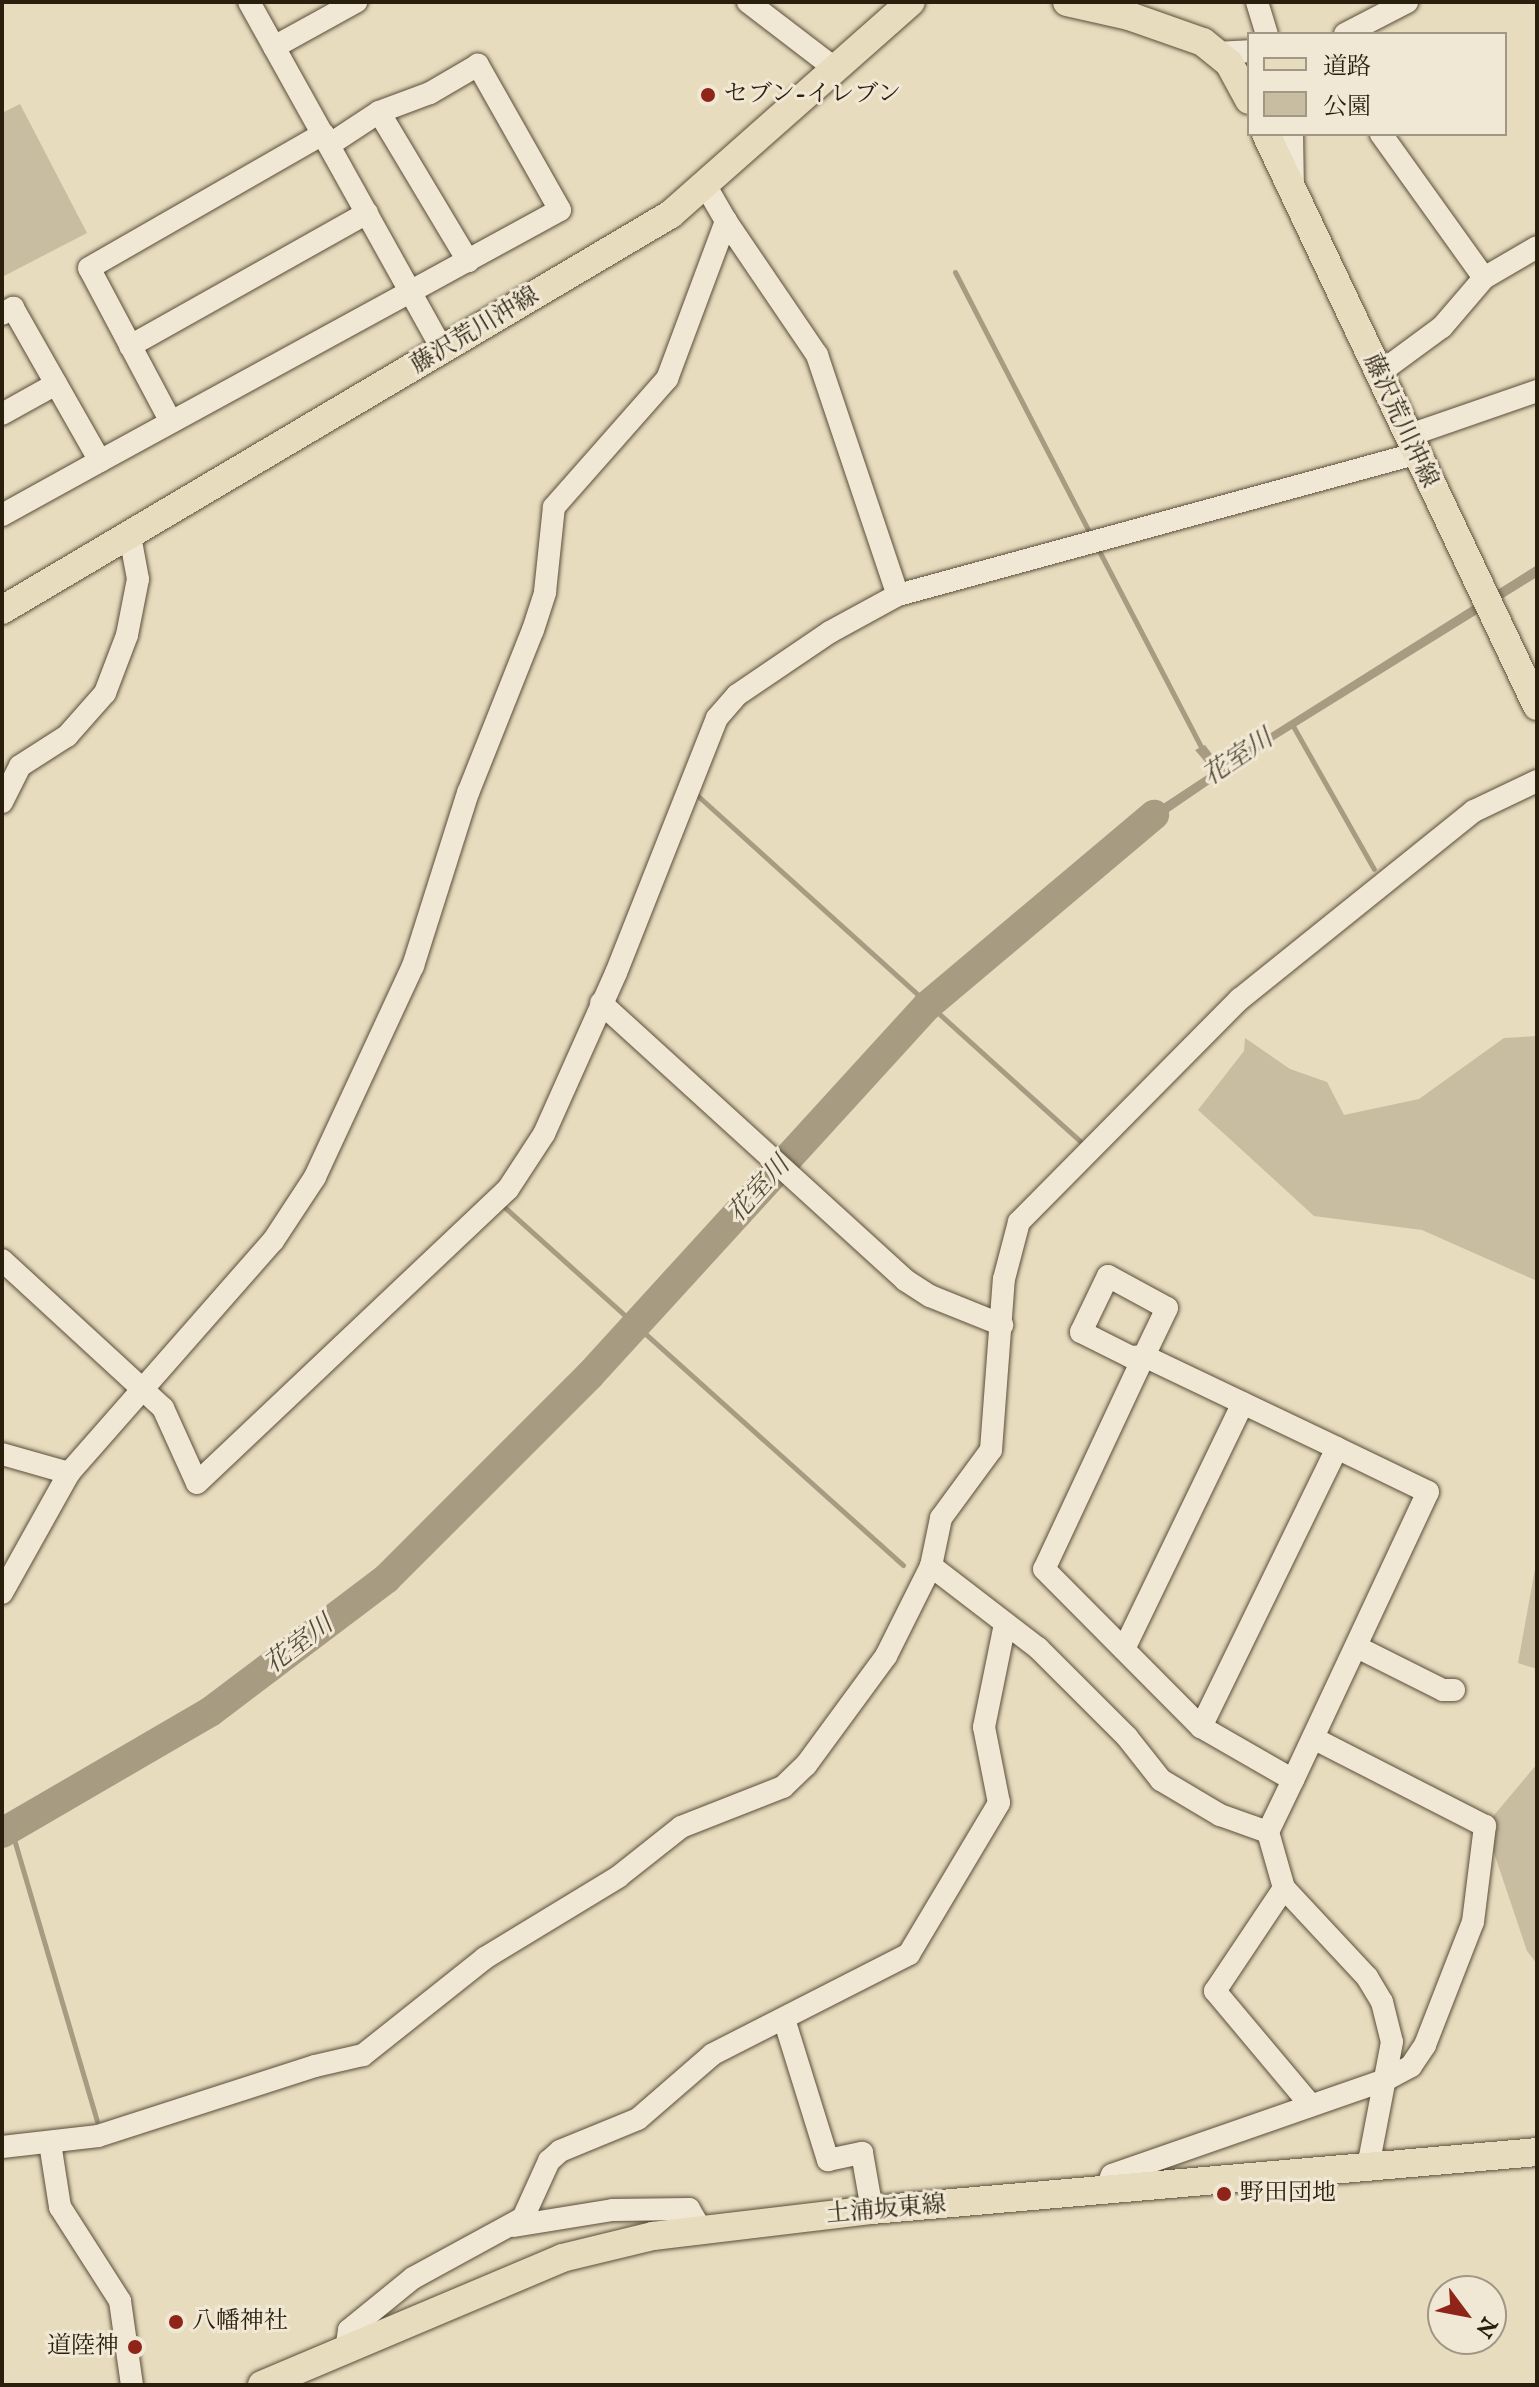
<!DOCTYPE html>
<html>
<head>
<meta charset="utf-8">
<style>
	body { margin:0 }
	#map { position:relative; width:1539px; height:2387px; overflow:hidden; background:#e8dcbf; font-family:"IM FELL English","Noto Serif JP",serif }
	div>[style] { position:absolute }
	.green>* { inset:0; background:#c8bca1 }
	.water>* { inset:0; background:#a79b82 }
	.stream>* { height:5px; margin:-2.5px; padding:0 2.5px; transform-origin:2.5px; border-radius:2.5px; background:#a79b82 }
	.river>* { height:30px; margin:-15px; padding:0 15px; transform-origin:15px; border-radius:15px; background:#a79b82 }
	.roads { filter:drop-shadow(0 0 2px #5a4e39) drop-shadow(0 0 2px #5a4e39) }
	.minor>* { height:22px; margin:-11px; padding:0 11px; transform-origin:11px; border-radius:11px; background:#f0e8d5 }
	.major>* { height:28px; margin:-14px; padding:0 14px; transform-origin:14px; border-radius:14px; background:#e8dcbf }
	.dots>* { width:22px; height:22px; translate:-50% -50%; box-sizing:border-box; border:4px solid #f0e8d5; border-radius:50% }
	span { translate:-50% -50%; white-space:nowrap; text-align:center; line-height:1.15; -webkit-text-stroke:6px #f0e8d5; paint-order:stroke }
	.poi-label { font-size:24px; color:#2a1e0c }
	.left { translate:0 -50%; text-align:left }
	.right { translate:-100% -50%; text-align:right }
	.street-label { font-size:24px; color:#2a1e0c }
	.water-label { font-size:26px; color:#564a35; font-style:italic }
	.frame { position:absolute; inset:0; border:4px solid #2a1e0c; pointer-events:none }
	.legend { position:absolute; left:1247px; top:32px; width:260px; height:104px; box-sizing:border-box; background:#f0e8d5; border:2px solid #a19785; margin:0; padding:10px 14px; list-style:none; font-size:24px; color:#2a1e0c }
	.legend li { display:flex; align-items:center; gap:16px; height:40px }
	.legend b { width:40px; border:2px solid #a19785 }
	.north { position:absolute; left:1427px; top:2275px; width:80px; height:80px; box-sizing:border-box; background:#f0e8d5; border:2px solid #a19785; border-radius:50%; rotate:122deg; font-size:22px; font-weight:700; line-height:32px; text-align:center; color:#2a1e0c }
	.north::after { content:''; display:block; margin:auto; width:28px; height:36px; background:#8f2418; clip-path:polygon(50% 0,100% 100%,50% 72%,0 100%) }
</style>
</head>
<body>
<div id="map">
	<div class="green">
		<i style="clip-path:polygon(20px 104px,87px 233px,2px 277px,2px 113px)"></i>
		<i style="clip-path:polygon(1537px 1036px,1537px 1281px,1422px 1230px,1314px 1216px,1198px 1110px,1244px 1051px,1245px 1038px,1290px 1069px,1327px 1082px,1344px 1115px,1419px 1099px,1504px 1038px)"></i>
		<i style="clip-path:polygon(1537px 1558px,1537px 1669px,1518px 1663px)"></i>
		<i style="clip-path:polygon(1537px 1764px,1537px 1964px,1527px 1951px,1485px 1826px)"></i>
	</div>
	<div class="water">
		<i style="clip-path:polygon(1537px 565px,1537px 577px,1274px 740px,1125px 842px,1119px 833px,1213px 771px,1195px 750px,1205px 745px,1220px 765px)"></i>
	</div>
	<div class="stream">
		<i style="left:955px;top:272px;width:299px;rotate:62.7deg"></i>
		<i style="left:1097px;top:547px;width:230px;rotate:62.5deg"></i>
		<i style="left:1293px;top:726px;width:164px;rotate:60.5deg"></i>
		<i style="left:698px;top:796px;width:515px;rotate:42.09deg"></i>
		<i style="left:502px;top:1205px;width:539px;rotate:41.92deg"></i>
		<i style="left:11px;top:1829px;width:304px;rotate:73.6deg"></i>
	</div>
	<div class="river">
		<i style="left:2px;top:1833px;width:241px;rotate:-30.2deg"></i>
		<i style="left:210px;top:1712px;width:221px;rotate:-37.1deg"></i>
		<i style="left:386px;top:1579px;width:288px;rotate:-45deg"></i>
		<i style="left:590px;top:1375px;width:500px;rotate:-47.6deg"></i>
		<i style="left:927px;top:1006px;width:297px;rotate:-40.1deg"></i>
	</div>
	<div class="roads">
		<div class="minor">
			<i style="left:249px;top:2px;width:398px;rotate:60.9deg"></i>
			<i style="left:748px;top:2px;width:107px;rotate:37.4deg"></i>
			<i style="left:1257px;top:2px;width:34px;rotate:73deg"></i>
			<i style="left:1345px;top:34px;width:70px;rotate:-27.3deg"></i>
			<i style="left:274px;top:47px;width:94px;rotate:-28.8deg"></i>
			<i style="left:1216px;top:53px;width:33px;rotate:-3deg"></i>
			<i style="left:379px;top:112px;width:174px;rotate:59.1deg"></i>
			<i style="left:1292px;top:134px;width:55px;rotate:89deg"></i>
			<i style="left:1381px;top:134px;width:177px;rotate:54.4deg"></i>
			<i style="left:726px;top:221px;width:162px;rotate:55.8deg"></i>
			<i style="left:817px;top:355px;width:253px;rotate:71.4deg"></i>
			<i style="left:2px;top:314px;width:13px;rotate:-29deg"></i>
			<i style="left:13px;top:308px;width:176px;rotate:60.4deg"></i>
			<i style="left:100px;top:461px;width:112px;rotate:151.1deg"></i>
			<i style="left:130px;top:346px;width:272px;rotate:-29.3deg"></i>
			<i style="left:1378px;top:374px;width:79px;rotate:-36.3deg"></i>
			<i style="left:1442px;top:327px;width:65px;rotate:-49.4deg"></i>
			<i style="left:1484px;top:278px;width:61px;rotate:-30.3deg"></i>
			<i style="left:2px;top:414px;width:62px;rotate:-29.1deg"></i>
			<i style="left:171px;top:422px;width:174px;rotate:-118deg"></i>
			<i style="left:89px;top:268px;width:270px;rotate:-29.8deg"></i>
			<i style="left:1407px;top:436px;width:138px;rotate:-19.1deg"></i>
			<i style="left:100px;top:461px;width:524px;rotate:-28.62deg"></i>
			<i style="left:560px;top:210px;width:167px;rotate:-119.5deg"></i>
			<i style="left:478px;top:65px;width:56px;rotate:149.7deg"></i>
			<i style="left:430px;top:93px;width:54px;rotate:159.6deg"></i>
			<i style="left:379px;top:112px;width:60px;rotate:146.6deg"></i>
			<i style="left:2px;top:802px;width:40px;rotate:-63.4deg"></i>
			<i style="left:20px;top:766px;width:56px;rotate:-32.6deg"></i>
			<i style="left:67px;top:736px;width:57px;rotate:-48.5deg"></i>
			<i style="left:105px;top:693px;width:62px;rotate:-69.2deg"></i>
			<i style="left:127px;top:635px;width:57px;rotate:-78.9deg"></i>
			<i style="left:138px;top:579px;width:44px;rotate:-100.5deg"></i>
			<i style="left:601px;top:1003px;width:411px;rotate:42.3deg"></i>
			<i style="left:905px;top:1280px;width:30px;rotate:33deg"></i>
			<i style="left:930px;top:1296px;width:78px;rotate:21.9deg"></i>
			<i style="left:2px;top:1260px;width:219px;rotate:42.6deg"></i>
			<i style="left:163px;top:1408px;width:82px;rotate:65.6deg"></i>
			<i style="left:197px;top:1483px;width:428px;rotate:-43.4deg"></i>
			<i style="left:508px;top:1189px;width:66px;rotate:-56.8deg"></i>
			<i style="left:544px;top:1134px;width:176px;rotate:-65.9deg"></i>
			<i style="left:616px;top:973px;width:274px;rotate:-68.4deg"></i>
			<i style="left:717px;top:718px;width:30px;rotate:-49deg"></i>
			<i style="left:737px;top:695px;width:112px;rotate:-34.1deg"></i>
			<i style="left:830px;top:632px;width:77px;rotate:-28.6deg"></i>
			<i style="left:898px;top:595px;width:536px;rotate:-15.26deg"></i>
			<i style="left:1337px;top:1448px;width:214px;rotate:-154.5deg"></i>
			<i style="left:1144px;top:1356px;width:13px;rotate:176deg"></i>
			<i style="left:1131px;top:1357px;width:56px;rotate:-153.4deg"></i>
			<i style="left:1081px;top:1332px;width:62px;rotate:-64.3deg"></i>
			<i style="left:1108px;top:1276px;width:67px;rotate:28.5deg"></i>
			<i style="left:1167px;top:1308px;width:53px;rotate:115.6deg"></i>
			<i style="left:1144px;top:1356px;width:235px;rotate:115.1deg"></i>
			<i style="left:1044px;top:1569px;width:223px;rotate:45.2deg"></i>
			<i style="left:1201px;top:1727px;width:106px;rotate:29.9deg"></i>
			<i style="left:1293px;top:1780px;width:318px;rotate:-64.9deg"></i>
			<i style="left:1428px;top:1492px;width:101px;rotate:-154.2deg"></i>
			<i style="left:2px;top:1454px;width:70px;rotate:15.8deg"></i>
			<i style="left:931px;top:1566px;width:135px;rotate:37.5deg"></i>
			<i style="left:1038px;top:1648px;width:126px;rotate:45deg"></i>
			<i style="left:1127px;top:1737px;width:55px;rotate:51.7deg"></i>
			<i style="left:1161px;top:1780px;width:69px;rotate:30.7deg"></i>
			<i style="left:1220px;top:1815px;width:51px;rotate:19.5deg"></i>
			<i style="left:2px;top:1593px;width:137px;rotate:-60.8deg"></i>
			<i style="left:69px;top:1473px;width:309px;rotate:-48.7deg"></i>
			<i style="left:273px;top:1241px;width:77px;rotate:-56.7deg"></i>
			<i style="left:315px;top:1177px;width:233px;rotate:-65.1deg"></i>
			<i style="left:413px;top:966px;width:182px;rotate:-72.4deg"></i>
			<i style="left:468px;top:793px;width:175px;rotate:-68.3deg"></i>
			<i style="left:533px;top:630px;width:40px;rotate:-72deg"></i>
			<i style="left:545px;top:592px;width:85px;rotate:-84deg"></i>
			<i style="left:554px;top:507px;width:171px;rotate:-48.6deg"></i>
			<i style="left:667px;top:379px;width:169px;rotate:-69.5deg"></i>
			<i style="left:726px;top:221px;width:39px;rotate:-120deg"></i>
			<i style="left:1357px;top:1647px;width:96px;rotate:26.6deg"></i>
			<i style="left:1443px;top:1690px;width:11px"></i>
			<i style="left:1124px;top:1649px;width:273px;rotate:-64.2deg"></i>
			<i style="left:1201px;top:1727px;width:310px;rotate:-64deg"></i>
			<i style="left:1293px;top:1780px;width:58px;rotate:115.7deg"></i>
			<i style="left:1268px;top:1832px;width:58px;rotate:74.1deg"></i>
			<i style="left:1284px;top:1888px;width:122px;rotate:47deg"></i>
			<i style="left:1367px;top:1977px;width:29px;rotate:59deg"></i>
			<i style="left:1382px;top:2002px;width:41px;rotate:76deg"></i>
			<i style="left:1392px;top:2042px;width:127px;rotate:100.9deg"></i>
			<i style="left:1284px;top:1888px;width:124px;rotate:123.8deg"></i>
			<i style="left:1215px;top:1991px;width:146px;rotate:50deg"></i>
			<i style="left:784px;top:2019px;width:148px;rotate:72.7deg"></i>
			<i style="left:828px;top:2160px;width:35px;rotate:-12deg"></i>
			<i style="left:862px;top:2153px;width:58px;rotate:80deg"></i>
			<i style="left:50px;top:2143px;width:65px;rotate:81.1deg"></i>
			<i style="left:60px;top:2207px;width:112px;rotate:57.4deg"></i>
			<i style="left:120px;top:2301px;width:85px;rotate:81.9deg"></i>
			<i style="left:2px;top:2147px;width:97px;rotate:-6.5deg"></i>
			<i style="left:98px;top:2136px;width:228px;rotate:-17.9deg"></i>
			<i style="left:315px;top:2066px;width:49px;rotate:-12.9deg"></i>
			<i style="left:363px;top:2055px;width:156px;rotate:-38.5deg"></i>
			<i style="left:485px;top:1958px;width:156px;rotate:-31.3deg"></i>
			<i style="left:618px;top:1877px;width:80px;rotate:-38.4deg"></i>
			<i style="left:681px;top:1827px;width:110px;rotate:-21.4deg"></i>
			<i style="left:783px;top:1787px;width:32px;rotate:-44deg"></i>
			<i style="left:806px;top:1765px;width:135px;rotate:-53.7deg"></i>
			<i style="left:886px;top:1656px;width:101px;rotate:-63.4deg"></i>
			<i style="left:931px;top:1566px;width:49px;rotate:-78.2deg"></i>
			<i style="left:941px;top:1518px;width:84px;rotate:-53.7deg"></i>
			<i style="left:991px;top:1450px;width:171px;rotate:-85.7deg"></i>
			<i style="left:1004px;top:1279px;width:59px;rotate:-75.3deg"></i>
			<i style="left:1019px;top:1222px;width:314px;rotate:-45.3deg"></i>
			<i style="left:1240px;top:999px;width:300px;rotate:-38.8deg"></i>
			<i style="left:1474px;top:811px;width:70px;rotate:-25.5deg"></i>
			<i style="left:1105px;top:2192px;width:18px;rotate:-68deg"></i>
			<i style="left:1112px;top:2175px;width:291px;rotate:-19.2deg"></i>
			<i style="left:1387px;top:2079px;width:27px;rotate:-28deg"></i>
			<i style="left:1411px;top:2066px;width:25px;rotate:-56deg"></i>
			<i style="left:1425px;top:2045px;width:132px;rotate:-68.7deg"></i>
			<i style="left:1473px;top:1922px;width:97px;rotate:-82.9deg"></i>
			<i style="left:1485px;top:1826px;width:191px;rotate:-152.9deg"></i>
			<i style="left:514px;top:2226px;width:100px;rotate:-9.2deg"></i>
			<i style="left:613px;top:2210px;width:76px;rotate:-0.8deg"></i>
			<i style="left:689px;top:2209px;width:22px;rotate:60deg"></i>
			<i style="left:346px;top:2351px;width:21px;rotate:-82deg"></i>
			<i style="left:349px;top:2330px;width:82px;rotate:-39.1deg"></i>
			<i style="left:413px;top:2278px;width:125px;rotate:-28.6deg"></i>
			<i style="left:523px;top:2218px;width:63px;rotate:-65.5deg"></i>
			<i style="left:549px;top:2161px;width:15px;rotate:-42deg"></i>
			<i style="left:560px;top:2151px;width:84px;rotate:-22.3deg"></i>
			<i style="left:638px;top:2119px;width:99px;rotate:-40.9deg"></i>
			<i style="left:713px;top:2054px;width:220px;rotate:-27deg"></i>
			<i style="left:909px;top:1954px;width:176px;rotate:-59.2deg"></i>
			<i style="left:999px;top:1803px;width:77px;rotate:-101.2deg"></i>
			<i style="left:984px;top:1727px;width:105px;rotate:-78.5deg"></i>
		</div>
		<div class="major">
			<i style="left:1067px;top:2px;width:64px;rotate:12.7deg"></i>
			<i style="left:1129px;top:16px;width:78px;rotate:19.4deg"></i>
			<i style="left:1203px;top:42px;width:33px;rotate:39deg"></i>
			<i style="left:1229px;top:63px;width:42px;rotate:61.6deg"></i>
			<i style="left:1266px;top:134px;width:633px;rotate:64.65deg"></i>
			<i style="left:2px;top:610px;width:777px;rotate:-30.62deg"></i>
			<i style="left:671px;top:214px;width:320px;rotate:-41.5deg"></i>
			<i style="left:262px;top:2385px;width:326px;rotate:-22.9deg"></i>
			<i style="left:562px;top:2258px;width:94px;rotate:-13.6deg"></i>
			<i style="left:653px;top:2236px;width:221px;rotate:-6.8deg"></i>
			<i style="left:872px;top:2210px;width:668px;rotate:-4.98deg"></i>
		</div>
	</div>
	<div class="dots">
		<i style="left:708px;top:95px;background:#8f2418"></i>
		<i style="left:1224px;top:2194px;background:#8f2418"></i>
		<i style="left:176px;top:2322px;background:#8f2418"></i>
		<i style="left:135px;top:2347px;background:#8f2418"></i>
	</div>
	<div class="poi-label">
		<span class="left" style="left:724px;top:95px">セブン-イレブン</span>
		<span class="left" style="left:1240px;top:2194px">野田団地</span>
		<span class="left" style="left:192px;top:2322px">八幡神社</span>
		<span class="right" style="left:119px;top:2347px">道陸神</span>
	</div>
	<div class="street-label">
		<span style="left:475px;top:331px;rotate:-31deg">藤沢荒川沖線</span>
		<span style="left:1400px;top:421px;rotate:65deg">藤沢荒川沖線</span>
		<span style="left:886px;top:2210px;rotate:-5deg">土浦坂東線</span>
	</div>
	<div class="water-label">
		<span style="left:1238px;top:758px;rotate:-34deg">花室川</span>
		<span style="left:759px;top:1190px;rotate:-48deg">花室川</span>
		<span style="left:299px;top:1645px;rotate:-37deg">花室川</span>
	</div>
	<div class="frame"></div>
	<ul class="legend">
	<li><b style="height:10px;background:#e8dcbf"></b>道路</li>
	<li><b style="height:22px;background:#c8bca1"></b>公園</li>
	</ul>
	<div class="north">N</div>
</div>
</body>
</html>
